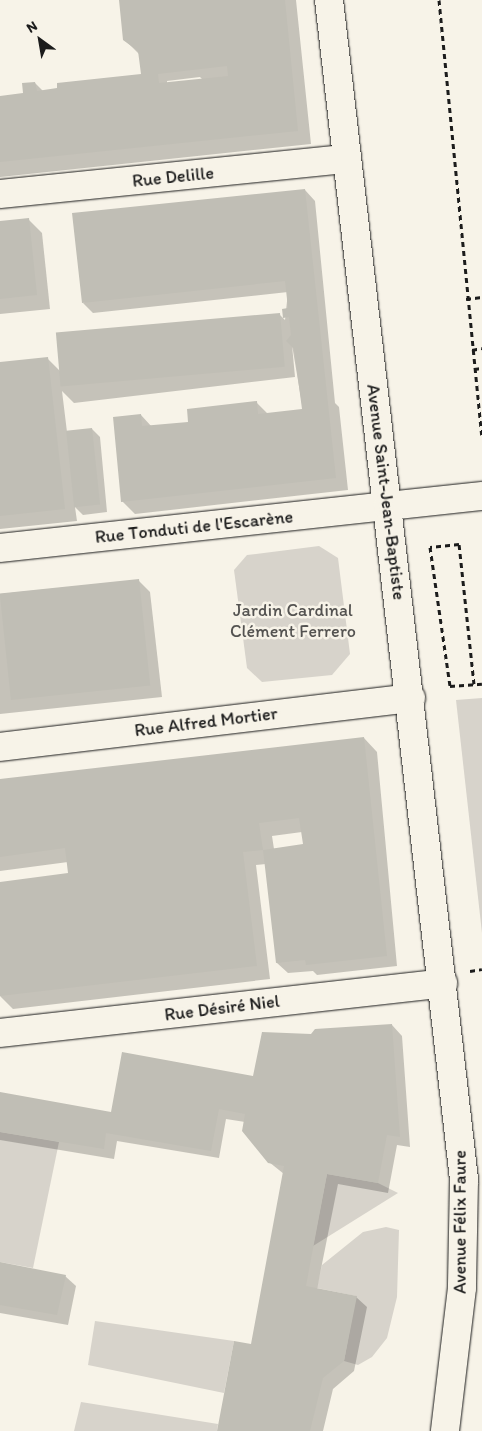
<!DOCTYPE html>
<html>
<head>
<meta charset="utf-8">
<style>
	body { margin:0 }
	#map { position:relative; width:482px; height:1431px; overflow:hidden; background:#f7f3e8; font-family:Itim,sans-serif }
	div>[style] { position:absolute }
	.green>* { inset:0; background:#d7d3cb }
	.shadow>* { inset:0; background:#0003 }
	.building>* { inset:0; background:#c0beb5; transform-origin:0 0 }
	.path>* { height:3px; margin-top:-1.5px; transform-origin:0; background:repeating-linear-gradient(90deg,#1c1c1c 0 5px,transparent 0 9px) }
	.roads { filter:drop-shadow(0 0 1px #1c1c1c) drop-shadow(0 0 1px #1c1c1c) }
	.minor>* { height:28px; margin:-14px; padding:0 14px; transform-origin:14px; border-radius:14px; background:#f7f3e8 }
	.primary>* { height:28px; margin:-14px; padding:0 14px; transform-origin:14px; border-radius:14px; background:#f7f3e8 }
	span { translate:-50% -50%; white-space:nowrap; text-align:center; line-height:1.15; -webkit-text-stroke:5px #f7f3e8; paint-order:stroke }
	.street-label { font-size:18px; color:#1c1c1c }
	.park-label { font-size:18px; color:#545351 }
	.north { position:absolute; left:15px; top:15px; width:50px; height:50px; -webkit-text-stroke:4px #f7f3e8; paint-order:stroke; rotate:328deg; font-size:14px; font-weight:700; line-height:20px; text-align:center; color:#1c1c1c }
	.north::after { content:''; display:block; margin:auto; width:18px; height:22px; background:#1c1c1c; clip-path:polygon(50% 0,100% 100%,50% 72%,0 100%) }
</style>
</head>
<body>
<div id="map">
	<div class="green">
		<i style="clip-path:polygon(319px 546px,338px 558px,350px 654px,332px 675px,262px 682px,247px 668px,234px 570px,247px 555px)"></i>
		<i style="clip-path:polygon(482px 698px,482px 933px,456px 700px)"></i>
		<i style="clip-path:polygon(0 1132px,59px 1142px,33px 1268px,0 1262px)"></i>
		<i style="clip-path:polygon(327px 1174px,378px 1183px,398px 1193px,313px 1246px)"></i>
		<i style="clip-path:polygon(386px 1227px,399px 1230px,397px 1297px,387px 1338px,372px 1357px,358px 1365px,344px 1361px,356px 1296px,317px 1288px,322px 1265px,363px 1232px)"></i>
		<i style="clip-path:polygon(95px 1321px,234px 1341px,224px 1393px,88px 1365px)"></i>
		<i style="clip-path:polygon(81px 1402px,218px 1424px,217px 1431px,74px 1431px)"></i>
	</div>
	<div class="shadow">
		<i style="clip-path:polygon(evenodd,120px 0,296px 0,311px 144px,0 177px,0 98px,24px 94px,35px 83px,43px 91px,142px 75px,140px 55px,124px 39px,120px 0,200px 77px,203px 80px,167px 83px,167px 81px,200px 77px)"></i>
		<i style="clip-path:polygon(305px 190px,315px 201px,335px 403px,339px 407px,348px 490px,135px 514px,122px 501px,141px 415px,152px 427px,189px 423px,256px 402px,268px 414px,303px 410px,292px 345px,295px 377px,74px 403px,62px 391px,67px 432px,92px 429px,100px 437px,107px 512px,83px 515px,75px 507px,77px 521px,0 529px,0 363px,47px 358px,61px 372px,279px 314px,285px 320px,288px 292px,93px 313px,83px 303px)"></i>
		<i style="clip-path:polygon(28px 219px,42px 233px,50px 309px,0 314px,0 222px)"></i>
		<i style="clip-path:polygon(138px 580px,150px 592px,162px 697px,0 714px,0 594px)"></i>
		<i style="clip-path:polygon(evenodd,364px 738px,377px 752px,397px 966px,317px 975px,313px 971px,288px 973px,277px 963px,266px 864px,256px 865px,270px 979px,13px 1009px,0 996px,0 883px,71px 874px,68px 862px,0 871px,0 780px,364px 738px,302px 832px,306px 845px,274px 849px,272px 836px,302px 832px)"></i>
		<i style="clip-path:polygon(392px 1025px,402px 1036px,410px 1147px,397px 1145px,388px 1193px,338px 1184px,317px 1289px,356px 1297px,367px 1307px,354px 1371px,333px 1389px,323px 1431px,218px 1431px,255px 1346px,284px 1174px,269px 1162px,245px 1122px,226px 1119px,219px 1158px,117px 1141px,114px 1159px,0 1140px,0 1093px,111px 1113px,254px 1078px,312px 1036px)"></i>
		<i style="clip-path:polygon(0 1264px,65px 1276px,76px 1286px,68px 1325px,0 1313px)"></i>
	</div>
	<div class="building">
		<i style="clip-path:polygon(evenodd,119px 0,285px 0,298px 131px,0 162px,0 96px,23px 93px,22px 83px,35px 82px,37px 91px,57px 88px,57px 83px,141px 74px,138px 51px,123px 40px,119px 0,227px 66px,228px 76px,159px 83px,158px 74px,227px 66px)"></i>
		<i style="clip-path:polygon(305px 189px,336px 478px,121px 502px,113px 417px,141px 414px,142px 426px,188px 422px,187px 409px,257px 401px,258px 414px,302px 409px,294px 349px,286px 341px,291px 335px,289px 317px,283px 318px,282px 309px,288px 308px,285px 281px,82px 303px,72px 213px)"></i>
		<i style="clip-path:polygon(29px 218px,37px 295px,0 299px,0 221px)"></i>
		<i style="left:280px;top:313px;width:54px;height:225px;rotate:85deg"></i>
		<i style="clip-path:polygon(48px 357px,65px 509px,0 516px,0 362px)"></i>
		<i style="left:92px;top:428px;width:77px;height:26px;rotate:84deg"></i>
		<i style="left:139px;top:579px;width:107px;height:140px;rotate:84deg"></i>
		<i style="clip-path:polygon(364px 737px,387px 956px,306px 965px,305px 960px,276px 963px,263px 850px,303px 844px,299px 818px,259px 823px,263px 850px,243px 852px,257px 966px,0 996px,0 882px,68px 873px,65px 848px,0 857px,0 779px)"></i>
		<i style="clip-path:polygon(392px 1024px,400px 1137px,387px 1135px,378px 1183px,327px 1174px,306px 1286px,357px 1296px,344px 1361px,323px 1378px,310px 1431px,217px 1431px,234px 1341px,251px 1344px,284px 1166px,268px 1163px,242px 1131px,245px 1114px,219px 1109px,211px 1151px,106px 1133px,104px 1149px,0 1132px,0 1092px,111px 1112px,122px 1052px,253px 1076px,262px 1032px,311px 1034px,315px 1029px)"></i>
		<i style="clip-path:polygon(0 1262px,66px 1275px,57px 1315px,0 1305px)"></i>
	</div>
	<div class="path">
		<i style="left:439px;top:0;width:437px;rotate:84.4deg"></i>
		<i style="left:466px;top:299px;width:16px;rotate:-7deg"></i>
		<i style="left:472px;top:350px;width:10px;rotate:-11deg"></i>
		<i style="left:474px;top:369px;width:8px;rotate:-7deg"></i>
		<i style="left:474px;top:684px;width:141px;rotate:-96.1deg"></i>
		<i style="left:459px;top:544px;width:29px;rotate:174deg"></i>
		<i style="left:430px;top:547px;width:140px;rotate:81.8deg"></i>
		<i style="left:450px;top:686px;width:32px;rotate:-4deg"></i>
		<i style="left:470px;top:971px;width:12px;rotate:-9deg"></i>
	</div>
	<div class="roads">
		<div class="minor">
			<i style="left:0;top:194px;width:347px;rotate:-5.8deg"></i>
			<i style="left:0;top:548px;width:390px;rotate:-6.2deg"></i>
			<i style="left:0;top:747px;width:414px;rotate:-6.8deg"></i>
			<i style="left:0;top:1033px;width:446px;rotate:-6.4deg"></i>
		</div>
		<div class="primary">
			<i style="left:329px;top:0;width:1188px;rotate:83.47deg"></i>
			<i style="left:464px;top:1180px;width:108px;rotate:91.1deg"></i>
			<i style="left:462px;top:1288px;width:144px;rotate:96.8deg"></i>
			<i style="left:388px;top:506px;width:95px;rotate:-6.1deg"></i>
		</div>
	</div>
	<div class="street-label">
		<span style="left:173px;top:177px;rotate:-6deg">Rue Delille</span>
		<span style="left:386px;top:492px;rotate:83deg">Avenue Saint-Jean-Baptiste</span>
		<span style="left:194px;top:527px;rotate:-6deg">Rue Tonduti de l'Escarène</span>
		<span style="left:206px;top:722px;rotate:-7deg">Rue Alfred Mortier</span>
		<span style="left:222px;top:1008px;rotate:-7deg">Rue Désiré Niel</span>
		<span style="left:460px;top:1222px;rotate:-90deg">Avenue Félix Faure</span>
	</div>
	<div class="park-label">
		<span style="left:293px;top:621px">Jardin Cardinal<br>Clément Ferrero</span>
	</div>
	<div class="north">N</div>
</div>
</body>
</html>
